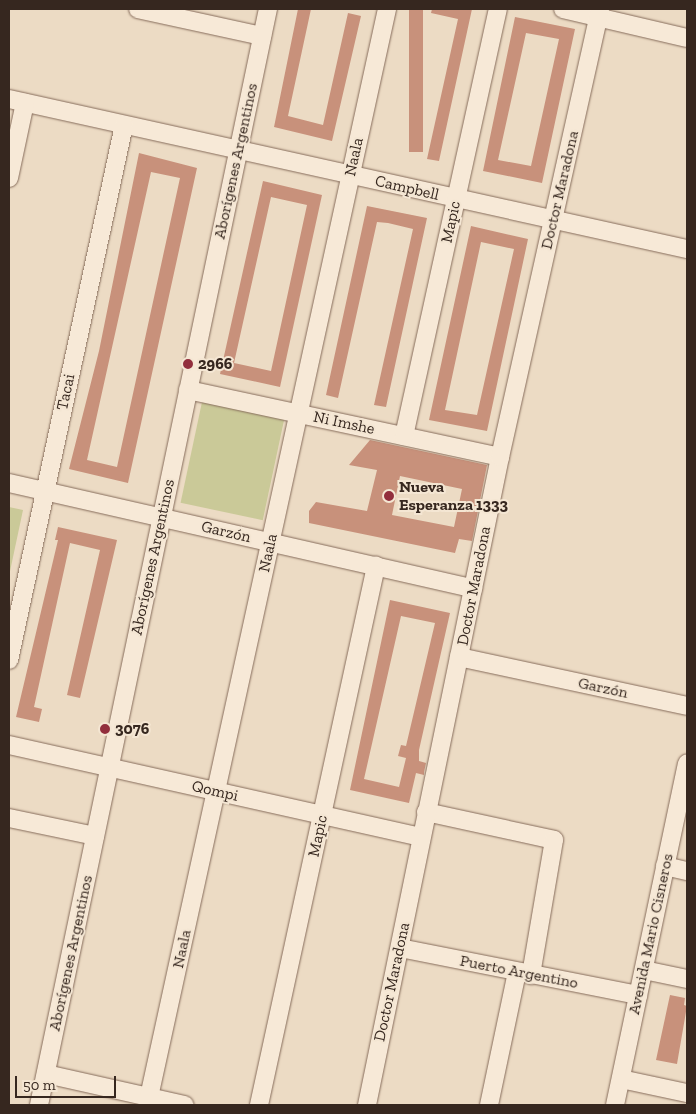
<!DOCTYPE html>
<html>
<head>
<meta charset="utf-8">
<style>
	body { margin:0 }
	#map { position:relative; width:696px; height:1114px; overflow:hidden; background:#ecdbc4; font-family:"Zilla Slab",serif }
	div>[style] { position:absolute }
	.green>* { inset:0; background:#cac998; transform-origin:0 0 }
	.building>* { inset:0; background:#c8917b; transform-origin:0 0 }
	.roads { filter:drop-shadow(0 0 1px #866c5b) drop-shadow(0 0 1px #866c5b) }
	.minor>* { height:18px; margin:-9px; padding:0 9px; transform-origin:9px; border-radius:9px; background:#f7e9d7 }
	.dots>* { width:14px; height:14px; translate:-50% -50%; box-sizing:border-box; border:2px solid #f4e6d3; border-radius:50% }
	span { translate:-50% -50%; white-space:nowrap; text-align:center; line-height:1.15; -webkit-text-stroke:4px #f4e6d3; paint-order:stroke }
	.street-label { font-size:16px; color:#36271f }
	.poi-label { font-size:16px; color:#36271f; font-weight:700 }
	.left { translate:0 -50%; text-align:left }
	.frame { position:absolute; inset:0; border:10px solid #36271f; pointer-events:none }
	.scale { position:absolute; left:15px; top:1076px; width:101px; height:22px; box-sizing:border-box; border:2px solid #36271f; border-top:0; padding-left:6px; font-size:15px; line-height:18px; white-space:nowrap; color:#36271f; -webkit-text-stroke:4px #f4e6d3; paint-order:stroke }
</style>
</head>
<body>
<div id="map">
	<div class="green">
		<i style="left:202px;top:402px;width:84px;height:103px;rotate:12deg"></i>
		<i style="clip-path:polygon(9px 507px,23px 510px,9px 576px)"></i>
	</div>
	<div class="building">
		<i style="clip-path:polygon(298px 9px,311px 9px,288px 116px,323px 125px,348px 13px,361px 16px,332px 141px,274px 127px)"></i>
		<i style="left:409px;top:9px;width:14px;height:143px"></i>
		<i style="clip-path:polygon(432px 9px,472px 9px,439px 161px,427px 159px,458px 19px,431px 13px)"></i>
		<i style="clip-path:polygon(evenodd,515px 17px,575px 29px,542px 183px,483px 171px,515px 17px,526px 33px,559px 39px,531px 166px,498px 160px,526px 33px)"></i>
		<i style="clip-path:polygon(evenodd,139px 153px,197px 168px,128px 483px,69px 469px,99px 351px,139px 153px,151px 172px,180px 178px,117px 467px,87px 460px,151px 172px)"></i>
		<i style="clip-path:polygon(evenodd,263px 181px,322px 195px,280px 387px,220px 374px,263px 181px,271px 197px,307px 205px,271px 371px,234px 363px,271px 197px)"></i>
		<i style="clip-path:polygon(367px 206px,427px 218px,386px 407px,374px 405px,413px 229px,388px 223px,377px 222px,338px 398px,326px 395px)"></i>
		<i style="clip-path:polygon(evenodd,471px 226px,528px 239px,487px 431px,429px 420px,471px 226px,481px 242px,514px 249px,477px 415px,445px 410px,481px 242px)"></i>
		<i style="clip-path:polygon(evenodd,370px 440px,487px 465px,472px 541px,459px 539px,455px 553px,309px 523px,309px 511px,316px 502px,367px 511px,377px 470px,349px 465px,370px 440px,400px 476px,462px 489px,454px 527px,392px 515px,400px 476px)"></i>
		<i style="clip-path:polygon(58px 527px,117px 540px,80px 698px,67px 695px,100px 550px,70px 543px,34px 707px,42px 709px,39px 722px,16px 717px,58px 540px,55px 540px)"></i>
		<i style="clip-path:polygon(evenodd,390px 600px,450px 613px,419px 750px,419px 761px,426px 763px,424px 772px,424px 775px,416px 773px,409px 803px,350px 790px,390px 600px,401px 616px,435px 623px,406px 746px,401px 745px,398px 756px,406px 758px,399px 787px,364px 779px,401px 616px)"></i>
		<i style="clip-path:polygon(670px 995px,685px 998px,684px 1005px,687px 1006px,677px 1064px,656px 1060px)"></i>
	</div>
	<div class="roads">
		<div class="minor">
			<i style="left:138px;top:9px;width:127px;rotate:12.3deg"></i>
			<i style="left:563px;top:9px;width:127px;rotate:13.2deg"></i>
			<i style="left:9px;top:99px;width:694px;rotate:12.48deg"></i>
			<i style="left:9px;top:178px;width:77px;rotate:-78deg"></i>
			<i style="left:188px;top:390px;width:319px;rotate:12.1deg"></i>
			<i style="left:404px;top:436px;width:437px;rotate:-77.6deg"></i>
			<i style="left:9px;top:483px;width:476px;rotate:12.8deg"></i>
			<i style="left:459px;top:657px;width:233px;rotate:12.1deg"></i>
			<i style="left:9px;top:660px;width:547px;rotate:-77.87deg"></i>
			<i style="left:9px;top:745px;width:422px;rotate:12.6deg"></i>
			<i style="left:426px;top:812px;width:131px;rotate:12.3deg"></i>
			<i style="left:554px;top:840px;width:137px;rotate:99.7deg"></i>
			<i style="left:9px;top:818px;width:88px;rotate:11.8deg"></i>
			<i style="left:665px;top:866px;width:23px;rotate:13deg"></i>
			<i style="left:400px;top:948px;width:243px;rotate:11.2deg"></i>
			<i style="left:644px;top:970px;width:44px;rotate:11.8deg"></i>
			<i style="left:46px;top:1074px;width:142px;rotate:12.6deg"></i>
			<i style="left:621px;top:1079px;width:67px;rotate:12deg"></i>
			<i style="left:149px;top:1097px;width:1114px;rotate:-77.66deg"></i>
			<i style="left:39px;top:1105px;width:1120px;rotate:-78.2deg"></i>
			<i style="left:259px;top:1105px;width:552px;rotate:-77.75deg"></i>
			<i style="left:367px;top:1105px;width:662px;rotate:-78.4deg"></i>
			<i style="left:500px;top:457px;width:459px;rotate:-77.4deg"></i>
			<i style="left:489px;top:1105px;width:136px;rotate:-78.1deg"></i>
			<i style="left:615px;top:1105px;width:349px;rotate:-78.1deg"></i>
		</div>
	</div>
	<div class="dots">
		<i style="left:188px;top:364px;background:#922e3c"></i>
		<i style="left:389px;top:496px;background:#922e3c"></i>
		<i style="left:105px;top:729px;background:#922e3c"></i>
	</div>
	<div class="street-label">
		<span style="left:354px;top:157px;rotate:-78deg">Naala</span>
		<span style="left:236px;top:161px;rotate:-78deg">Aborígenes Argentinos</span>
		<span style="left:407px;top:188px;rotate:13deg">Campbell</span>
		<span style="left:560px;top:190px;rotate:-77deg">Doctor Maradona</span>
		<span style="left:451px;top:222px;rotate:-78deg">Mapic</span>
		<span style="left:66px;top:392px;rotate:-78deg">Tacai</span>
		<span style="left:344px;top:423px;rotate:12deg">Ni Imshe</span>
		<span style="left:226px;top:532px;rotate:13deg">Garzón</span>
		<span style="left:268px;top:553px;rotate:-78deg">Naala</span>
		<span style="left:153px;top:557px;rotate:-78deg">Aborígenes Argentinos</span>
		<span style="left:474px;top:586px;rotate:-79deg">Doctor Maradona</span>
		<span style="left:603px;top:688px;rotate:12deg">Garzón</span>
		<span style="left:215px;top:791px;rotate:13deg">Qompi</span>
		<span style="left:318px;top:836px;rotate:-78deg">Mapic</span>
		<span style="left:651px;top:934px;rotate:-78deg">Avenida Mario Cisneros</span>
		<span style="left:182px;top:949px;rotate:-78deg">Naala</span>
		<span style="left:71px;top:953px;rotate:-78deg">Aborígenes Argentinos</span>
		<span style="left:519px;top:972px;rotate:11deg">Puerto Argentino</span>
		<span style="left:392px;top:982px;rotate:-78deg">Doctor Maradona</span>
	</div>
	<div class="poi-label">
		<span class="left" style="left:198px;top:364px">2966</span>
		<span class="left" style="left:399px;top:496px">Nueva<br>Esperanza 1333</span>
		<span class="left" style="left:115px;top:729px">3076</span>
	</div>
	<div class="frame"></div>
	<div class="scale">50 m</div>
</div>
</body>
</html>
